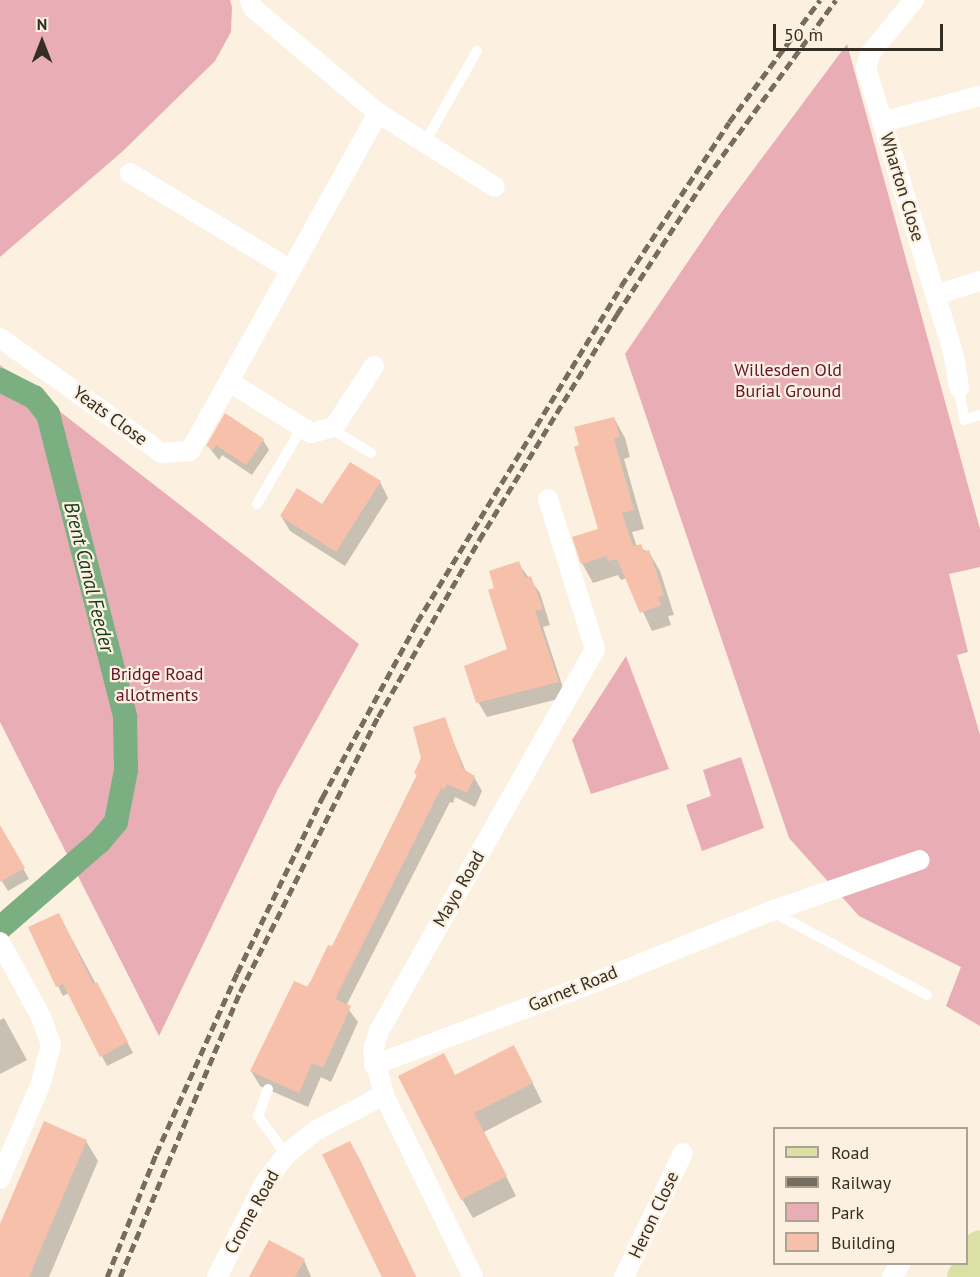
<!DOCTYPE html>
<html>
<head>
<meta charset="utf-8">
<style>
	body { margin:0 }
	#map { position:relative; width:980px; height:1277px; overflow:hidden; background:#fcf1e1; font-family:"PT Sans",sans-serif }
	div>[style] { position:absolute }
	.green>* { inset:0; background:#e9adb6 }
	.shadow>* { inset:0; background:#0003 }
	.canal>* { height:24px; margin:-12px; padding:0 12px; transform-origin:12px; border-radius:12px; background:#7baf81 }
	.building>* { inset:0; background:#f6c0aa; transform-origin:0 0 }
	.lane>* { height:10px; margin:-5px; padding:0 5px; transform-origin:5px; border-radius:5px; background:#fff }
	.street>* { height:20px; margin:-10px; padding:0 10px; transform-origin:10px; border-radius:10px; background:#fff }
	.primary>* { height:32px; margin:-16px; padding:0 16px; transform-origin:16px; border-radius:16px; background:#dbe0a4 }
	.rail>* { height:4.5px; margin-top:-2.25px; transform-origin:0; background:repeating-linear-gradient(90deg,#756d60 0 9px,transparent 0 13.5px) }
	span { translate:-50% -50%; white-space:nowrap; text-align:center; line-height:1.15; -webkit-text-stroke:4.5px #fcf1e1; paint-order:stroke }
	.street-label { font-size:18px; color:#352e23 }
	.park-label { font-size:18px; color:#66122a }
	.water-label { font-size:20px; color:#113819; font-style:italic }
	.legend { position:absolute; left:773px; top:1127px; width:195px; height:138px; box-sizing:border-box; background:#fcf1e1; border:2px solid #aca395; margin:0; padding:8px 10px; list-style:none; font-size:18px; color:#352e23 }
	.legend li { display:flex; align-items:center; gap:12px; height:30px }
	.legend b { width:30px; border:2px solid #aca395 }
	.north { position:absolute; left:12px; top:12px; width:60px; height:60px; -webkit-text-stroke:4px #fcf1e1; paint-order:stroke; rotate:0deg; font-size:16px; font-weight:700; line-height:24px; text-align:center; color:#352e23 }
	.north::after { content:''; display:block; margin:auto; width:21px; height:27px; background:#352e23; clip-path:polygon(50% 0,100% 100%,50% 72%,0 100%) }
	.scale { position:absolute; left:773px; top:24px; width:170px; height:27px; box-sizing:border-box; border:3px solid #352e23; border-top:0; padding-left:8px; font-size:18px; line-height:21px; white-space:nowrap; color:#352e23; -webkit-text-stroke:4px #fcf1e1; paint-order:stroke }
</style>
</head>
<body>
<div id="map">
	<div class="green">
		<i style="clip-path:polygon(0 0,230px 0,232px 7px,231px 32px,215px 61px,123px 151px,0 257px)"></i>
		<i style="clip-path:polygon(847px 44px,980px 529px,980px 567px,949px 574px,968px 652px,957px 655px,980px 735px,980px 1026px,946px 1006px,961px 967px,859px 916px,789px 838px,625px 354px,721px 213px)"></i>
		<i style="clip-path:polygon(0 365px,359px 644px,278px 789px,159px 1036px,0 722px)"></i>
		<i style="clip-path:polygon(626px 656px,669px 769px,591px 794px,572px 740px)"></i>
		<i style="clip-path:polygon(741px 757px,764px 828px,702px 851px,686px 805px,711px 796px,703px 770px)"></i>
	</div>
	<div class="shadow">
		<i style="clip-path:polygon(225px 415px,263px 440px,269px 450px,252px 475px,222px 455px,219px 460px,208px 446px)"></i>
		<i style="clip-path:polygon(614px 418px,625px 438px,630px 457px,624px 459px,644px 529px,632px 532px,637px 547px,649px 552px,660px 571px,674px 615px,668px 616px,671px 625px,652px 631px,627px 578px,621px 580px,618px 575px,593px 583px,582px 563px,600px 530px)"></i>
		<i style="clip-path:polygon(380px 482px,388px 498px,345px 566px,290px 531px,281px 516px,323px 506px)"></i>
		<i style="clip-path:polygon(518px 563px,540px 593px,550px 625px,543px 627px,566px 697px,487px 717px,478px 702px,509px 650px,496px 589px)"></i>
		<i style="clip-path:polygon(444px 719px,466px 772px,474px 777px,482px 791px,475px 807px,455px 797px,453px 803px,450px 802px,346px 1006px,358px 1022px,331px 1082px,321px 1077px,308px 1107px,260px 1086px,251px 1071px,333px 948px)"></i>
		<i style="clip-path:polygon(0 826px,29px 879px,8px 891px,0 878px)"></i>
		<i style="clip-path:polygon(59px 915px,133px 1053px,107px 1066px,69px 993px,63px 996px,58px 986px)"></i>
		<i style="clip-path:polygon(4px 1018px,27px 1060px,0 1074px,0 1020px)"></i>
		<i style="clip-path:polygon(524px 1066px,542px 1102px,484px 1132px,516px 1196px,473px 1218px,462px 1199px,456px 1076px)"></i>
		<i style="clip-path:polygon(86px 1141px,98px 1161px,49px 1277px,0 1277px,0 1228px)"></i>
		<i style="clip-path:polygon(350px 1143px,358px 1156px,416px 1277px,384px 1277px)"></i>
		<i style="clip-path:polygon(304px 1260px,311px 1277px,255px 1277px)"></i>
	</div>
	<div class="canal">
		<i style="left:0;top:380px;width:38px;rotate:27deg"></i>
		<i style="left:34px;top:397px;width:22px;rotate:51deg"></i>
		<i style="left:48px;top:414px;width:313px;rotate:75.7deg"></i>
		<i style="left:125px;top:717px;width:53px;rotate:88.9deg"></i>
		<i style="left:126px;top:770px;width:53px;rotate:100.9deg"></i>
		<i style="left:116px;top:822px;width:26px;rotate:130deg"></i>
		<i style="left:99px;top:842px;width:131px;rotate:139deg"></i>
	</div>
	<div class="building">
		<i style="clip-path:polygon(225px 413px,264px 439px,246px 465px,216px 445px,213px 450px,206px 446px)"></i>
		<i style="clip-path:polygon(614px 417px,620px 437px,614px 439px,634px 510px,622px 513px,633px 546px,641px 544px,644px 552px,649px 550px,664px 595px,658px 597px,661px 605px,640px 613px,617px 559px,608px 561px,607px 556px,581px 564px,572px 537px,598px 529px,574px 447px,579px 445px,574px 427px)"></i>
		<i style="clip-path:polygon(350px 462px,381px 481px,336px 552px,280px 516px,297px 488px,322px 504px)"></i>
		<i style="clip-path:polygon(519px 561px,525px 578px,531px 576px,543px 609px,535px 611px,559px 682px,476px 703px,464px 666px,507px 649px,488px 590px,494px 588px,489px 571px)"></i>
		<i style="clip-path:polygon(445px 717px,463px 769px,475px 776px,467px 793px,447px 784px,444px 790px,441px 788px,335px 999px,351px 1006px,323px 1068px,312px 1063px,299px 1093px,250px 1071px,294px 981px,308px 987px,328px 945px,332px 946px,417px 775px,414px 773px,421px 758px,413px 727px)"></i>
		<i style="clip-path:polygon(0 825px,25px 868px,0 882px)"></i>
		<i style="clip-path:polygon(59px 913px,93px 984px,97px 982px,128px 1042px,100px 1057px,63px 984px,56px 987px,28px 927px)"></i>
		<i style="clip-path:polygon(514px 1045px,533px 1083px,474px 1113px,507px 1176px,461px 1200px,398px 1076px,444px 1053px,455px 1075px)"></i>
		<i style="clip-path:polygon(44px 1121px,87px 1140px,29px 1277px,0 1277px,0 1224px)"></i>
		<i style="left:350px;top:1141px;width:151px;height:31px;rotate:64deg"></i>
		<i style="clip-path:polygon(269px 1240px,305px 1259px,295px 1277px,249px 1277px)"></i>
	</div>
	<div class="lane">
		<i style="left:425px;top:142px;width:105px;rotate:-60.3deg"></i>
		<i style="left:959px;top:388px;width:32px;rotate:81deg"></i>
		<i style="left:964px;top:420px;width:17px;rotate:-17deg"></i>
		<i style="left:330px;top:428px;width:48px;rotate:31.4deg"></i>
		<i style="left:257px;top:504px;width:89px;rotate:-59.7deg"></i>
		<i style="left:771px;top:911px;width:177px;rotate:28.3deg"></i>
		<i style="left:268px;top:1089px;width:29px;rotate:110deg"></i>
		<i style="left:258px;top:1116px;width:48px;rotate:54.3deg"></i>
	</div>
	<div class="street">
		<i style="left:914px;top:0;width:70px;rotate:129.2deg"></i>
		<i style="left:870px;top:54px;width:15px;rotate:106deg"></i>
		<i style="left:866px;top:68px;width:301px;rotate:73deg"></i>
		<i style="left:954px;top:356px;width:32px;rotate:81deg"></i>
		<i style="left:378px;top:113px;width:138px;rotate:32.3deg"></i>
		<i style="left:882px;top:122px;width:101px;rotate:-14.9deg"></i>
		<i style="left:130px;top:173px;width:188px;rotate:31.1deg"></i>
		<i style="left:935px;top:295px;width:47px;rotate:-17.3deg"></i>
		<i style="left:0;top:338px;width:199px;rotate:35.4deg"></i>
		<i style="left:162px;top:453px;width:28px;rotate:-4deg"></i>
		<i style="left:190px;top:451px;width:387px;rotate:-60.9deg"></i>
		<i style="left:378px;top:113px;width:163px;rotate:-140deg"></i>
		<i style="left:253px;top:8px;width:9px;rotate:-111deg"></i>
		<i style="left:231px;top:383px;width:94px;rotate:32deg"></i>
		<i style="left:311px;top:433px;width:24px;rotate:-15deg"></i>
		<i style="left:334px;top:427px;width:73px;rotate:-56.7deg"></i>
		<i style="left:0;top:942px;width:85px;rotate:61.3deg"></i>
		<i style="left:41px;top:1017px;width:30px;rotate:70deg"></i>
		<i style="left:51px;top:1045px;width:39px;rotate:105deg"></i>
		<i style="left:41px;top:1083px;width:104px;rotate:113.1deg"></i>
		<i style="left:374px;top:1065px;width:223px;rotate:-20.5deg"></i>
		<i style="left:583px;top:987px;width:203px;rotate:-22deg"></i>
		<i style="left:771px;top:911px;width:157px;rotate:-18.9deg"></i>
		<i style="left:217px;top:1277px;width:104px;rotate:-63.2deg"></i>
		<i style="left:264px;top:1184px;width:36px;rotate:-53deg"></i>
		<i style="left:286px;top:1155px;width:38px;rotate:-40deg"></i>
		<i style="left:315px;top:1131px;width:78px;rotate:-27.6deg"></i>
		<i style="left:473px;top:1277px;width:203px;rotate:-116.1deg"></i>
		<i style="left:384px;top:1095px;width:45px;rotate:-104deg"></i>
		<i style="left:373px;top:1051px;width:21px;rotate:-73deg"></i>
		<i style="left:379px;top:1031px;width:439px;rotate:-60.5deg"></i>
		<i style="left:595px;top:649px;width:157px;rotate:-107.4deg"></i>
		<i style="left:624px;top:1277px;width:137px;rotate:-64.6deg"></i>
		<i style="left:892px;top:1277px;width:15px;rotate:-58deg"></i>
	</div>
	<div class="primary">
		<i style="left:963px;top:1277px;width:35px;rotate:-61deg"></i>
	</div>
	<div class="rail">
		<i style="left:107px;top:1277px;width:132px;rotate:-68.3deg"></i>
		<i style="left:156px;top:1154px;width:198px;rotate:-65.9deg"></i>
		<i style="left:237px;top:973px;width:195px;rotate:-64.1deg"></i>
		<i style="left:322px;top:798px;width:200px;rotate:-61.6deg"></i>
		<i style="left:417px;top:622px;width:393px;rotate:-58.7deg"></i>
		<i style="left:621px;top:286px;width:196px;rotate:-56.6deg"></i>
		<i style="left:729px;top:122px;width:152px;rotate:-53.3deg"></i>
		<i style="left:120px;top:1277px;width:309px;rotate:-67.2deg"></i>
		<i style="left:240px;top:992px;width:308px;rotate:-63.4deg"></i>
		<i style="left:378px;top:717px;width:204px;rotate:-60.3deg"></i>
		<i style="left:479px;top:540px;width:265px;rotate:-58.6deg"></i>
		<i style="left:617px;top:314px;width:163px;rotate:-56.8deg"></i>
		<i style="left:706px;top:178px;width:220px;rotate:-53.9deg"></i>
	</div>
	<div class="street-label">
		<span style="left:902px;top:187px;rotate:73deg">Wharton Close</span>
		<span style="left:110px;top:416px;rotate:36deg">Yeats Close</span>
		<span style="left:459px;top:889px;rotate:-60deg">Mayo Road</span>
		<span style="left:573px;top:989px;rotate:-22deg">Garnet Road</span>
		<span style="left:252px;top:1212px;rotate:-61deg">Crome Road</span>
		<span style="left:654px;top:1215px;rotate:-65deg">Heron Close</span>
	</div>
	<div class="park-label">
		<span style="left:788px;top:381px">Willesden Old<br>Burial Ground</span>
		<span style="left:157px;top:685px">Bridge Road<br>allotments</span>
	</div>
	<div class="water-label">
		<span style="left:89px;top:577px;rotate:76deg">Brent Canal Feeder</span>
	</div>
	<ul class="legend">
	<li><b style="height:8px;background:#dbe0a4"></b>Road</li>
	<li><b style="height:8px;background:#756d60"></b>Railway</li>
	<li><b style="height:16px;background:#e9adb6"></b>Park</li>
	<li><b style="height:16px;background:#f6c0aa"></b>Building</li>
	</ul>
	<div class="north">N</div>
	<div class="scale">50 m</div>
</div>
</body>
</html>
